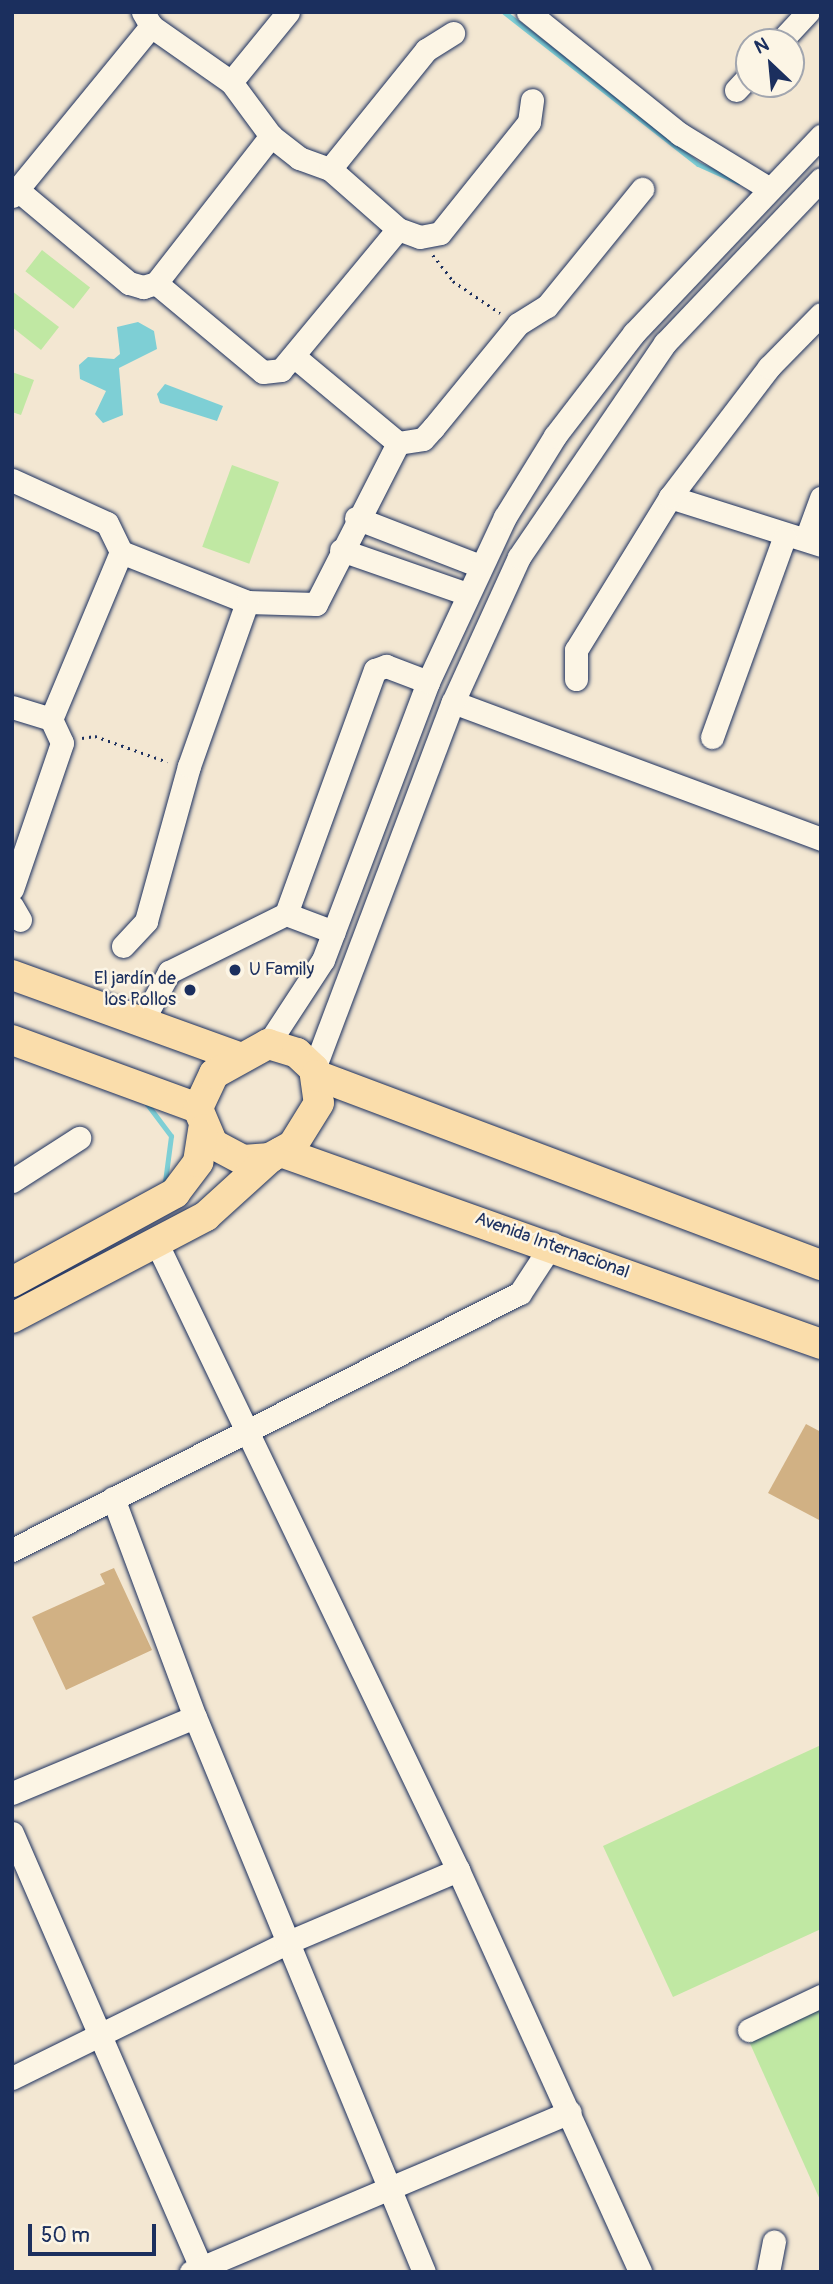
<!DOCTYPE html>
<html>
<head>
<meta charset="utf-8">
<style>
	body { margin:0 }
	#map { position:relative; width:833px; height:2284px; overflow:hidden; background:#f3e7d2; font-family:Pangolin,sans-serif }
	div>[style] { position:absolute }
	.green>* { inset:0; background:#c0e8a3; transform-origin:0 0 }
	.water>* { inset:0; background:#7ecfd5 }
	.stream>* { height:5px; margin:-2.5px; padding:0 2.5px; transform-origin:2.5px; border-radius:2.5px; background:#7ecfd5 }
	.building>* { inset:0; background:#d1b184 }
	.path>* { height:2.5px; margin-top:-1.25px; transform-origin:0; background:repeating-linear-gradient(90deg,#1b2f5e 0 2px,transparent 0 7px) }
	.roads { filter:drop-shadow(0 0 2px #1b2f5e) drop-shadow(0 0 2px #1b2f5e) }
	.minor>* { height:23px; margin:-11.5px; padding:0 11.5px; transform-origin:11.5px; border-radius:11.5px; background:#fcf5e5 }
	.major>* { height:30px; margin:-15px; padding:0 15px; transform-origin:15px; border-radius:15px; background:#faddab }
	.dots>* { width:19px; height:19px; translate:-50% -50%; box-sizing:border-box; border:4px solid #fcf5e5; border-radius:50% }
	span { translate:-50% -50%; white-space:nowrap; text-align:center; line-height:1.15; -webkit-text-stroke:5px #fcf5e5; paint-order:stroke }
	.poi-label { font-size:18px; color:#1b2f5e }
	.left { translate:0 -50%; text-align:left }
	.right { translate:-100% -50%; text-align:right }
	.street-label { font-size:18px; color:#1b2f5e }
	.frame { position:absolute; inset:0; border:14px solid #1b2f5e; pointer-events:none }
	.north { position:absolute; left:735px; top:28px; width:70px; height:70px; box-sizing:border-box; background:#fcf5e5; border:2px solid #a2a6af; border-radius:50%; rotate:334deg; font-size:19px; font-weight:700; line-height:28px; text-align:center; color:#1b2f5e }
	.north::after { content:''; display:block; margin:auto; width:24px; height:32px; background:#1b2f5e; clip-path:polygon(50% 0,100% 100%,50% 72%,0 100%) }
	.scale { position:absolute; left:28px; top:2224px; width:128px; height:32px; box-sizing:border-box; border:4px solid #1b2f5e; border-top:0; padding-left:9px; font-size:21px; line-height:24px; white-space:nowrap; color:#1b2f5e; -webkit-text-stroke:5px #fcf5e5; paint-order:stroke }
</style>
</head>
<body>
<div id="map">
	<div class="green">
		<i style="left:42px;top:250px;width:61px;height:27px;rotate:38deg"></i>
		<i style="clip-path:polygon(12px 291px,59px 327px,41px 350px,12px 327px)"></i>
		<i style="clip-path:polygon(12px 372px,34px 380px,21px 415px,12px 412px)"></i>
		<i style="left:232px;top:465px;width:50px;height:87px;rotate:20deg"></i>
		<i style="clip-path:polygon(821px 1745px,821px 1929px,673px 1997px,603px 1846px)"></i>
		<i style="clip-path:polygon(821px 2006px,821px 2202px,748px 2039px)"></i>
	</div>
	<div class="water">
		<i style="clip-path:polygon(138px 322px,154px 331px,157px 349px,119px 368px,123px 415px,103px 423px,95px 414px,106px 391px,80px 379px,79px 365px,88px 357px,114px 359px,120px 354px,117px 327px)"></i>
		<i style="clip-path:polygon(165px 384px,223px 406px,217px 421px,160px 403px,157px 394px)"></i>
	</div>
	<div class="stream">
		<i style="left:504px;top:12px;width:246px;rotate:38.1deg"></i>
		<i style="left:698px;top:164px;width:44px;rotate:24.2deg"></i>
		<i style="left:147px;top:1104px;width:40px;rotate:53deg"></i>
		<i style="left:171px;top:1136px;width:53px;rotate:97.5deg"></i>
	</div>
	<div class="building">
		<i style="clip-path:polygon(806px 1424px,821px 1432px,821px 1521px,768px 1493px)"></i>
		<i style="clip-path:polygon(114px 1568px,152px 1650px,66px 1690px,32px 1617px,105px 1584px,100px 1574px)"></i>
	</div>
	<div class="path">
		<i style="left:433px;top:255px;width:33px;rotate:52deg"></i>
		<i style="left:453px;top:281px;width:57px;rotate:34.2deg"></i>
		<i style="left:82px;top:738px;width:13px;rotate:-9deg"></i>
		<i style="left:95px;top:736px;width:77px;rotate:19.6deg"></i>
	</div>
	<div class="roads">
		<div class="minor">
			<i style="left:143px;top:12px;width:16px;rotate:60deg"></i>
			<i style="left:151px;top:26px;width:98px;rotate:35deg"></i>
			<i style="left:231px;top:82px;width:67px;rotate:53.5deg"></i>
			<i style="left:271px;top:136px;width:36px;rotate:38deg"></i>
			<i style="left:299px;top:158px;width:33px;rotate:20deg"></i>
			<i style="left:330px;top:169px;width:91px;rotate:41.4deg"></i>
			<i style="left:398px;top:229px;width:23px;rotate:20deg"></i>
			<i style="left:420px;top:237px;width:20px;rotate:-11deg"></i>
			<i style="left:440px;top:233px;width:142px;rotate:-51.3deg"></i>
			<i style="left:529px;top:122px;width:22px;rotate:-82deg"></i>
			<i style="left:528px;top:12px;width:195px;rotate:38.8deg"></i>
			<i style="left:680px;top:134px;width:103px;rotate:31.5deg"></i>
			<i style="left:780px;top:42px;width:41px;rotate:-47deg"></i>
			<i style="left:231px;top:82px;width:90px;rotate:-50.8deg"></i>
			<i style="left:736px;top:90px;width:19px;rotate:-47deg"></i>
			<i style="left:330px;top:169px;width:153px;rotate:-51.1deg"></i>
			<i style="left:426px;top:50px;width:32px;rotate:-32deg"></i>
			<i style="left:20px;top:192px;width:142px;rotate:39.9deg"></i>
			<i style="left:129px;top:283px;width:15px;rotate:16deg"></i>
			<i style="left:143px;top:287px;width:14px;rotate:-17deg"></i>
			<i style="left:156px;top:283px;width:187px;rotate:-52deg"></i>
			<i style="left:12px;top:196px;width:220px;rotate:-50.7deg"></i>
			<i style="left:156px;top:283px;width:139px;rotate:39.8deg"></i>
			<i style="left:263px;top:372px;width:18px;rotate:-6deg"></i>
			<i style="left:281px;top:370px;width:183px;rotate:-50.3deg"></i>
			<i style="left:296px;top:358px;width:133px;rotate:39.8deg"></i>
			<i style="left:12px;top:480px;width:104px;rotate:24.4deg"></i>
			<i style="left:107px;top:523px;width:32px;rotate:64deg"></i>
			<i style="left:121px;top:552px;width:181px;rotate:112.7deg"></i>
			<i style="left:670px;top:497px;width:158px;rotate:17.6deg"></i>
			<i style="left:356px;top:518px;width:133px;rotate:21.2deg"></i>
			<i style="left:806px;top:539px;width:44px;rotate:-69.9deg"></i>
			<i style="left:341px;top:550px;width:133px;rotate:19.2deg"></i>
			<i style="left:121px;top:552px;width:136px;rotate:21.6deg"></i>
			<i style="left:247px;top:602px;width:69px;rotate:1.7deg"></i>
			<i style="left:316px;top:604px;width:181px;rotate:-63deg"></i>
			<i style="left:398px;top:443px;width:25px;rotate:-9deg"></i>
			<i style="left:423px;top:439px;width:15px;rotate:-48deg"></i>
			<i style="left:433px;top:428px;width:134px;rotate:-50.7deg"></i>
			<i style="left:518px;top:324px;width:34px;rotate:-32deg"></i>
			<i style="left:547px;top:306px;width:151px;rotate:-50.9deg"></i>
			<i style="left:576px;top:679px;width:29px;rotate:-90deg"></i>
			<i style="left:576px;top:650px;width:180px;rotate:-58.4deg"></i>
			<i style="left:670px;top:497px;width:163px;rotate:-52.7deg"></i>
			<i style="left:769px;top:367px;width:74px;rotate:-45.5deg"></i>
			<i style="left:453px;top:702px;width:393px;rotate:20.4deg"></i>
			<i style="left:12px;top:707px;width:41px;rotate:17.1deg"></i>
			<i style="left:51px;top:719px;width:26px;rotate:65deg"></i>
			<i style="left:62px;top:743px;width:154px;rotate:108.9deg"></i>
			<i style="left:712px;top:737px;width:212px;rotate:-70.1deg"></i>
			<i style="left:12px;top:906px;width:16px;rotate:60deg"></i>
			<i style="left:286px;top:914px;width:51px;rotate:20.6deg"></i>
			<i style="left:123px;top:946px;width:34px;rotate:-47deg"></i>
			<i style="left:146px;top:921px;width:161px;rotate:-74.5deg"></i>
			<i style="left:189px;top:766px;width:174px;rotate:-70.5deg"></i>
			<i style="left:142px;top:1022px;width:57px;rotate:-61.6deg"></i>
			<i style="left:169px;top:972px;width:131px;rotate:-26.4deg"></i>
			<i style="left:286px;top:914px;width:260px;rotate:-70deg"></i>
			<i style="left:375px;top:670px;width:12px;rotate:-20deg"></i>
			<i style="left:386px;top:666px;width:45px;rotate:20.9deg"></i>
			<i style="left:268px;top:1044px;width:100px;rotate:-56.8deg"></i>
			<i style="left:323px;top:960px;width:297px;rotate:-69.3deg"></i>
			<i style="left:428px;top:682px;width:182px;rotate:-65deg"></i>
			<i style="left:505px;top:517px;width:95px;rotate:-58.3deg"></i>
			<i style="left:555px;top:436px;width:130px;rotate:-52.5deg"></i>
			<i style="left:634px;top:333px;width:272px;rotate:-46.5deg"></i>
			<i style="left:314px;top:1069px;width:392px;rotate:-69.3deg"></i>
			<i style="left:453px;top:702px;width:159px;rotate:-65.5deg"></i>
			<i style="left:519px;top:557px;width:259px;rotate:-55.7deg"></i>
			<i style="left:665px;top:343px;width:226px;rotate:-46.4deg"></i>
			<i style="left:12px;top:1181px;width:80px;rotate:-32.7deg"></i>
			<i style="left:157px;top:1244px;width:695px;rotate:64.32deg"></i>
			<i style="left:113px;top:1498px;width:234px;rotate:69.5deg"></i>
			<i style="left:195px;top:1717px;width:600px;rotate:67.58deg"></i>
			<i style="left:12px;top:1550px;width:569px;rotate:-26.84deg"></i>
			<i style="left:520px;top:1293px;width:59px;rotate:-56.9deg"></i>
			<i style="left:12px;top:1793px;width:198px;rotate:-22.6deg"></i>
			<i style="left:12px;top:1833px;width:479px;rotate:66.5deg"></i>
			<i style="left:749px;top:2030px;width:80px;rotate:-25.3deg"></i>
			<i style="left:12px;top:2078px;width:305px;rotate:-26.2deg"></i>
			<i style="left:286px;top:1943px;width:187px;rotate:-23deg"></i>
			<i style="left:458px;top:1870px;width:441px;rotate:65.6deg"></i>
			<i style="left:191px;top:2272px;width:411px;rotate:-22.9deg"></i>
			<i style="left:768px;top:2272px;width:31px;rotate:-79deg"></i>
		</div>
		<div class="major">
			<i style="left:12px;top:975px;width:240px;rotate:19.9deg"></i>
			<i style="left:12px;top:1040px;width:198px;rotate:20.1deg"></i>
			<i style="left:268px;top:1044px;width:30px;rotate:17deg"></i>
			<i style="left:297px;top:1053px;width:23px;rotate:43deg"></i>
			<i style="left:314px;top:1069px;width:34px;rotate:82deg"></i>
			<i style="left:319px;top:1103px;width:49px;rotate:121.8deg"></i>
			<i style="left:293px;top:1145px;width:26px;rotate:151deg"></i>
			<i style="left:270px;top:1158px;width:27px;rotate:176deg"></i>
			<i style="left:243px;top:1160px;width:34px;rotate:-152deg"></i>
			<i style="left:213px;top:1144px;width:39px;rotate:-113deg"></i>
			<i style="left:198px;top:1108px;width:38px;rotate:-65deg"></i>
			<i style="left:214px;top:1074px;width:62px;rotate:-29.1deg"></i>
			<i style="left:316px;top:1075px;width:540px;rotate:20.62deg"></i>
			<i style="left:281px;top:1152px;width:573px;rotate:19.57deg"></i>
			<i style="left:12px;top:1282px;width:186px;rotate:-28.6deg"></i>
			<i style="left:175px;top:1193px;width:39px;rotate:-53deg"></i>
			<i style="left:198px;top:1162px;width:33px;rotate:-81deg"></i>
			<i style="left:12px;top:1318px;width:219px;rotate:-27.7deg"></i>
			<i style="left:206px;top:1216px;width:86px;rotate:-42.2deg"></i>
		</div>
	</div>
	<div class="dots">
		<i style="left:235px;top:970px;background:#1b2f5e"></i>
		<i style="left:190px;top:990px;background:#1b2f5e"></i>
	</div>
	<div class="poi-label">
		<span class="left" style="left:249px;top:970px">U Family</span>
		<span class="right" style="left:176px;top:990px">El jardín de<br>los Pollos</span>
	</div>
	<div class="street-label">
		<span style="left:552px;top:1246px;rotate:20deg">Avenida Internacional</span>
	</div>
	<div class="frame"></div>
	<div class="north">N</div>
	<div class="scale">50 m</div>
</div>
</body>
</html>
